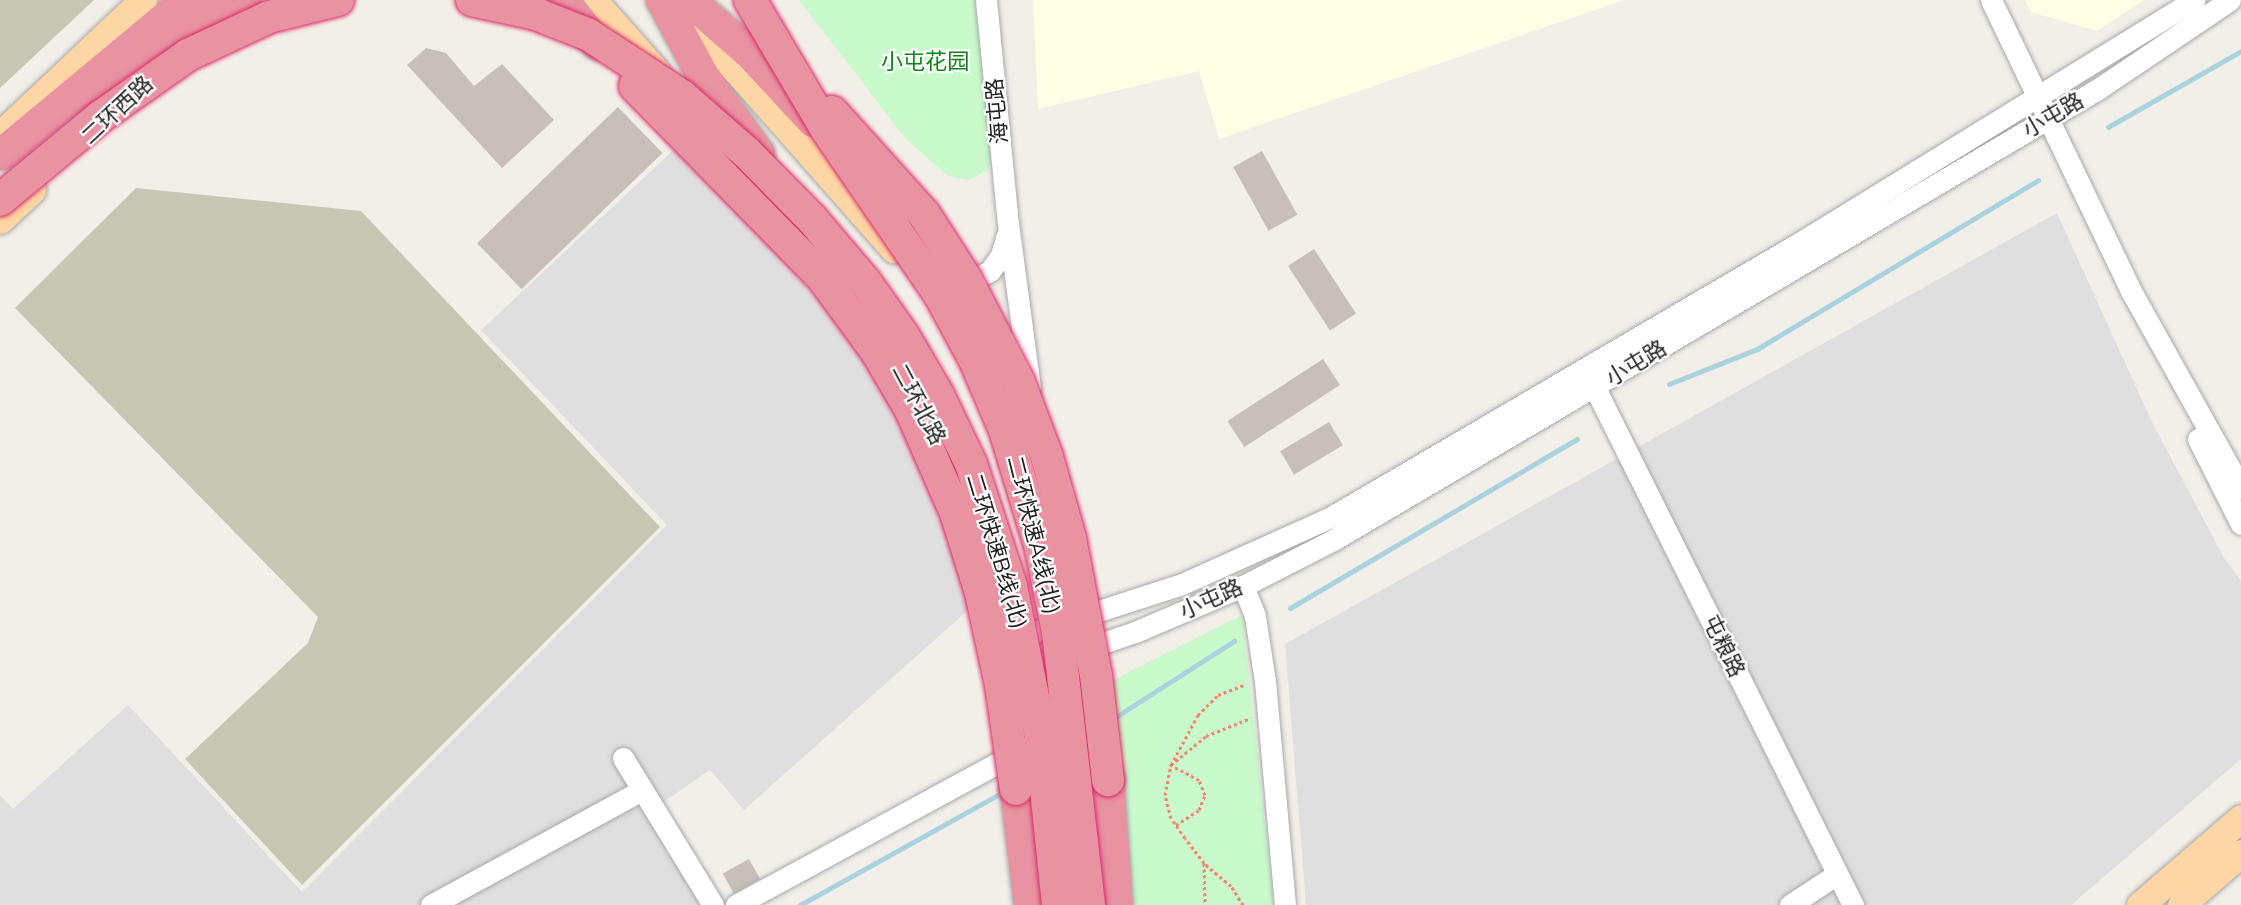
<!DOCTYPE html>
<html>
<head>
<meta charset="utf-8">
<style>
	body { margin:0 }
	#map { position:relative; width:2241px; height:905px; overflow:hidden; background:#f2efe9; font-family:Mulish,"Noto Sans SC",sans-serif }
	div>[style] { position:absolute }
	.residential>* { inset:0; background:#e0dfdf }
	.education>* { inset:0; background:#ffffe5 }
	.construction>* { inset:0; background:#c7c7b4 }
	.park>* { inset:0; background:#c8facc }
	.stream>* { height:5px; margin:-2.5px; padding:0 2.5px; transform-origin:2.5px; border-radius:2.5px; background:#aad3df }
	.building>* { inset:0; background:#c7bfb8; transform-origin:0 0 }
	.path>* { height:3px; margin-top:-1.5px; transform-origin:0; background:repeating-linear-gradient(90deg,#fa8072 0 3px,transparent 0 6px) }
	.roads { filter:drop-shadow(0 0 2px #a9a9a9) drop-shadow(0 0 2px #a9a9a9) }
	.minor>* { height:21px; margin:-10.5px; padding:0 10.5px; transform-origin:10.5px; border-radius:10.5px; background:#fff }
	.major>* { height:27px; margin:-13.5px; padding:0 13.5px; transform-origin:13.5px; border-radius:13.5px; background:#fcd6a4 }
	.highway>* { height:32px; margin:-16px; padding:0 16px; transform-origin:16px; border-radius:16px; background:#e892a2 }
	.bridges { filter:drop-shadow(0 0 2px #dc2a67) drop-shadow(0 0 2px #dc2a67) }
	.highway-bridge>* { height:32px; margin:-16px; padding:0 16px; transform-origin:16px; border-radius:16px; background:#e892a2 }
	span { translate:-50% -50%; white-space:nowrap; text-align:center; line-height:1.15; -webkit-text-stroke:4.5px #fff; paint-order:stroke }
	.park-label { font-size:22px; color:#0c8416 }
	.street-label { font-size:22px; color:#222 }
</style>
</head>
<body>
<div id="map">
	<div class="residential">
		<i style="clip-path:polygon(680px 144px,864px 351px,940px 494px,976px 603px,744px 810px,710px 770px,649px 812px,704px 905px,0 905px,0 795px,13px 809px,128px 705px,302px 892px,667px 525px,481px 330px)"></i>
		<i style="clip-path:polygon(2057px 213px,2152px 422px,2224px 558px,2241px 581px,2241px 759px,2071px 905px,1306px 905px,1285px 644px)"></i>
	</div>
	<div class="education">
		<i style="clip-path:polygon(1033px 0,1624px 0,1219px 139px,1199px 71px,1038px 109px)"></i>
		<i style="clip-path:polygon(2025px 0,2144px 0,2097px 31px,2031px 12px)"></i>
	</div>
	<div class="construction">
		<i style="clip-path:polygon(0 0,94px 0,0 88px)"></i>
		<i style="clip-path:polygon(136px 188px,361px 211px,660px 527px,302px 885px,185px 759px,308px 643px,318px 617px,15px 308px)"></i>
	</div>
	<div class="park">
		<i style="clip-path:polygon(799px 0,981px 0,995px 152px,987px 171px,968px 180px,948px 176px,905px 138px)"></i>
		<i style="clip-path:polygon(1242px 615px,1274px 905px,1132px 905px,1111px 681px)"></i>
	</div>
	<div class="stream">
		<i style="left:2108px;top:127px;width:153px;rotate:-29.7deg"></i>
		<i style="left:1669px;top:384px;width:95px;rotate:-21.7deg"></i>
		<i style="left:1757px;top:349px;width:328px;rotate:-31deg"></i>
		<i style="left:1290px;top:608px;width:333px;rotate:-30.5deg"></i>
		<i style="left:1114px;top:718px;width:143px;rotate:-32.7deg"></i>
		<i style="left:800px;top:905px;width:230px;rotate:-29.1deg"></i>
	</div>
	<div class="building">
		<i style="clip-path:polygon(426px 48px,446px 53px,474px 86px,502px 64px,554px 120px,502px 168px,407px 65px)"></i>
		<i style="left:618px;top:107px;width:64px;height:196px;rotate:46deg"></i>
		<i style="left:1262px;top:151px;width:73px;height:33px;rotate:61deg"></i>
		<i style="left:1314px;top:249px;width:77px;height:31px;rotate:57deg"></i>
		<i style="left:1323px;top:359px;width:31px;height:114px;rotate:57deg"></i>
		<i style="left:1329px;top:422px;width:27px;height:57px;rotate:59deg"></i>
		<i style="left:749px;top:859px;width:23px;height:30px;rotate:61deg"></i>
	</div>
	<div class="path">
		<i style="left:1176px;top:825px;width:27px;rotate:-33deg"></i>
		<i style="left:1199px;top:810px;width:16px;rotate:-68deg"></i>
		<i style="left:1205px;top:795px;width:16px;rotate:-112deg"></i>
		<i style="left:1199px;top:780px;width:32px;rotate:-152deg"></i>
		<i style="left:1171px;top:765px;width:45px;rotate:-39.6deg"></i>
		<i style="left:1206px;top:736px;width:48px;rotate:-21.8deg"></i>
		<i style="left:1204px;top:863px;width:42px;rotate:88.6deg"></i>
		<i style="left:1243px;top:905px;width:22px;rotate:-122deg"></i>
		<i style="left:1231px;top:886px;width:35px;rotate:-140deg"></i>
		<i style="left:1204px;top:863px;width:31px;rotate:-127deg"></i>
		<i style="left:1185px;top:838px;width:24px;rotate:-125deg"></i>
		<i style="left:1171px;top:818px;width:24px;rotate:-105deg"></i>
		<i style="left:1165px;top:795px;width:31px;rotate:-79deg"></i>
		<i style="left:1171px;top:765px;width:57px;rotate:-61.6deg"></i>
		<i style="left:1198px;top:715px;width:28px;rotate:-45deg"></i>
		<i style="left:1218px;top:695px;width:30px;rotate:-21deg"></i>
	</div>
	<div class="roads">
		<div class="minor">
			<i style="left:986px;top:0;width:224px;rotate:84.4deg"></i>
			<i style="left:1008px;top:223px;width:166px;rotate:82.4deg"></i>
			<i style="left:1991px;top:0;width:323px;rotate:64.3deg"></i>
			<i style="left:2131px;top:291px;width:226px;rotate:60.8deg"></i>
			<i style="left:958px;top:288px;width:36px;rotate:-28deg"></i>
			<i style="left:990px;top:271px;width:19px;rotate:-55deg"></i>
			<i style="left:1001px;top:255px;width:21px;rotate:-73deg"></i>
			<i style="left:1595px;top:388px;width:578px;rotate:63.48deg"></i>
			<i style="left:2198px;top:439px;width:95px;rotate:63.2deg"></i>
			<i style="left:1243px;top:586px;width:32px;rotate:68deg"></i>
			<i style="left:1255px;top:616px;width:66px;rotate:81.3deg"></i>
			<i style="left:1265px;top:681px;width:225px;rotate:84.9deg"></i>
			<i style="left:1009px;top:640px;width:182px;rotate:-17.9deg"></i>
			<i style="left:1182px;top:584px;width:166px;rotate:-24.2deg"></i>
			<i style="left:1333px;top:516px;width:542px;rotate:-30.35deg"></i>
			<i style="left:1801px;top:242px;width:462px;rotate:-31.6deg"></i>
			<i style="left:1015px;top:673px;width:127px;rotate:-18.9deg"></i>
			<i style="left:1135px;top:632px;width:117px;rotate:-23.1deg"></i>
			<i style="left:1243px;top:586px;width:103px;rotate:-27.1deg"></i>
			<i style="left:1335px;top:539px;width:886px;rotate:-30.53deg"></i>
			<i style="left:2098px;top:89px;width:159px;rotate:-34deg"></i>
			<i style="left:623px;top:758px;width:172px;rotate:58.5deg"></i>
			<i style="left:431px;top:905px;width:240px;rotate:-28.6deg"></i>
			<i style="left:736px;top:905px;width:324px;rotate:-28.5deg"></i>
			<i style="left:1790px;top:905px;width:56px;rotate:-33.4deg"></i>
		</div>
		<div class="major">
			<i style="left:593px;top:0;width:95px;rotate:48.4deg"></i>
			<i style="left:683px;top:10px;width:319px;rotate:48.6deg"></i>
			<i style="left:0;top:135px;width:197px;rotate:-43.4deg"></i>
			<i style="left:735px;top:160px;width:106px;rotate:48.5deg"></i>
			<i style="left:0;top:220px;width:44px;rotate:-43.2deg"></i>
			<i style="left:1074px;top:659px;width:111px;rotate:81.2deg"></i>
			<i style="left:2140px;top:905px;width:133px;rotate:-40.7deg"></i>
			<i style="left:2181px;top:905px;width:79px;rotate:-40.9deg"></i>
		</div>
		<div class="highway">
			<i style="left:563px;top:0;width:56px;rotate:51.5deg"></i>
			<i style="left:662px;top:0;width:86px;rotate:61.7deg"></i>
			<i style="left:703px;top:76px;width:96px;rotate:54.3deg"></i>
			<i style="left:689px;top:0;width:81px;rotate:41deg"></i>
			<i style="left:750px;top:53px;width:93px;rotate:47.2deg"></i>
			<i style="left:198px;top:34px;width:59px;rotate:-35.3deg"></i>
			<i style="left:97px;top:108px;width:157px;rotate:-43.5deg"></i>
			<i style="left:2px;top:154px;width:224px;rotate:-39.7deg"></i>
			<i style="left:1108px;top:780px;width:125px;rotate:85.9deg"></i>
			<i style="left:1016px;top:789px;width:117px;rotate:83.1deg"></i>
		</div>
	</div>
	<div class="bridges">
		<div class="highway-bridge">
			<i style="left:472px;top:0;width:66px;rotate:12.3deg"></i>
			<i style="left:536px;top:14px;width:57px;rotate:21.6deg"></i>
			<i style="left:589px;top:35px;width:111px;rotate:33.3deg"></i>
			<i style="left:682px;top:96px;width:85px;rotate:41.2deg"></i>
			<i style="left:746px;top:152px;width:94px;rotate:45.4deg"></i>
			<i style="left:812px;top:219px;width:84px;rotate:49.8deg"></i>
			<i style="left:866px;top:283px;width:64px;rotate:54.6deg"></i>
			<i style="left:903px;top:335px;width:69px;rotate:59.7deg"></i>
			<i style="left:938px;top:395px;width:76px;rotate:64.4deg"></i>
			<i style="left:971px;top:464px;width:128px;rotate:71.8deg"></i>
			<i style="left:1011px;top:586px;width:148px;rotate:78.7deg"></i>
			<i style="left:1040px;top:731px;width:175px;rotate:84.1deg"></i>
			<i style="left:750px;top:0;width:151px;rotate:59.4deg"></i>
			<i style="left:827px;top:130px;width:200px;rotate:55.6deg"></i>
			<i style="left:940px;top:295px;width:74px;rotate:61.7deg"></i>
			<i style="left:975px;top:360px;width:76px;rotate:66.8deg"></i>
			<i style="left:1005px;top:430px;width:120px;rotate:73.1deg"></i>
			<i style="left:1040px;top:545px;width:89px;rotate:78.3deg"></i>
			<i style="left:1058px;top:632px;width:275px;rotate:83.5deg"></i>
			<i style="left:635px;top:86px;width:269px;rotate:45.6deg"></i>
			<i style="left:823px;top:278px;width:92px;rotate:53.9deg"></i>
			<i style="left:877px;top:352px;width:67px;rotate:59.6deg"></i>
			<i style="left:911px;top:410px;width:112px;rotate:66.4deg"></i>
			<i style="left:956px;top:513px;width:84px;rotate:72.6deg"></i>
			<i style="left:981px;top:593px;width:94px;rotate:77.7deg"></i>
			<i style="left:1001px;top:685px;width:105px;rotate:81.8deg"></i>
			<i style="left:832px;top:112px;width:137px;rotate:48deg"></i>
			<i style="left:924px;top:214px;width:77px;rotate:57.1deg"></i>
			<i style="left:966px;top:279px;width:116px;rotate:62.8deg"></i>
			<i style="left:1019px;top:382px;width:80px;rotate:69.5deg"></i>
			<i style="left:1047px;top:457px;width:84px;rotate:74.1deg"></i>
			<i style="left:1070px;top:538px;width:139px;rotate:79.3deg"></i>
			<i style="left:1096px;top:675px;width:106px;rotate:83.5deg"></i>
			<i style="left:0;top:200px;width:130px;rotate:-39.7deg"></i>
			<i style="left:100px;top:117px;width:108px;rotate:-35.2deg"></i>
			<i style="left:188px;top:55px;width:89px;rotate:-25.1deg"></i>
			<i style="left:269px;top:17px;width:71px;rotate:-13.8deg"></i>
		</div>
	</div>
	<div class="park-label">
		<span style="left:925px;top:62px">小屯花园</span>
	</div>
	<div class="street-label">
		<span style="left:117px;top:110px;rotate:-43deg">二环西路</span>
		<span style="left:997px;top:111px;rotate:-95deg">海屯路</span>
		<span style="left:2053px;top:115px;rotate:-30deg">小屯路</span>
		<span style="left:1636px;top:363px;rotate:-31deg">小屯路</span>
		<span style="left:919px;top:404px;rotate:62deg">二环北路</span>
		<span style="left:1034px;top:535px;rotate:76deg">二环快速A线(北)</span>
		<span style="left:997px;top:551px;rotate:73deg">二环快速B线(北)</span>
		<span style="left:1211px;top:599px;rotate:-24deg">小屯路</span>
		<span style="left:1724px;top:646px;rotate:64deg">屯粮路</span>
	</div>
</div>
</body>
</html>
